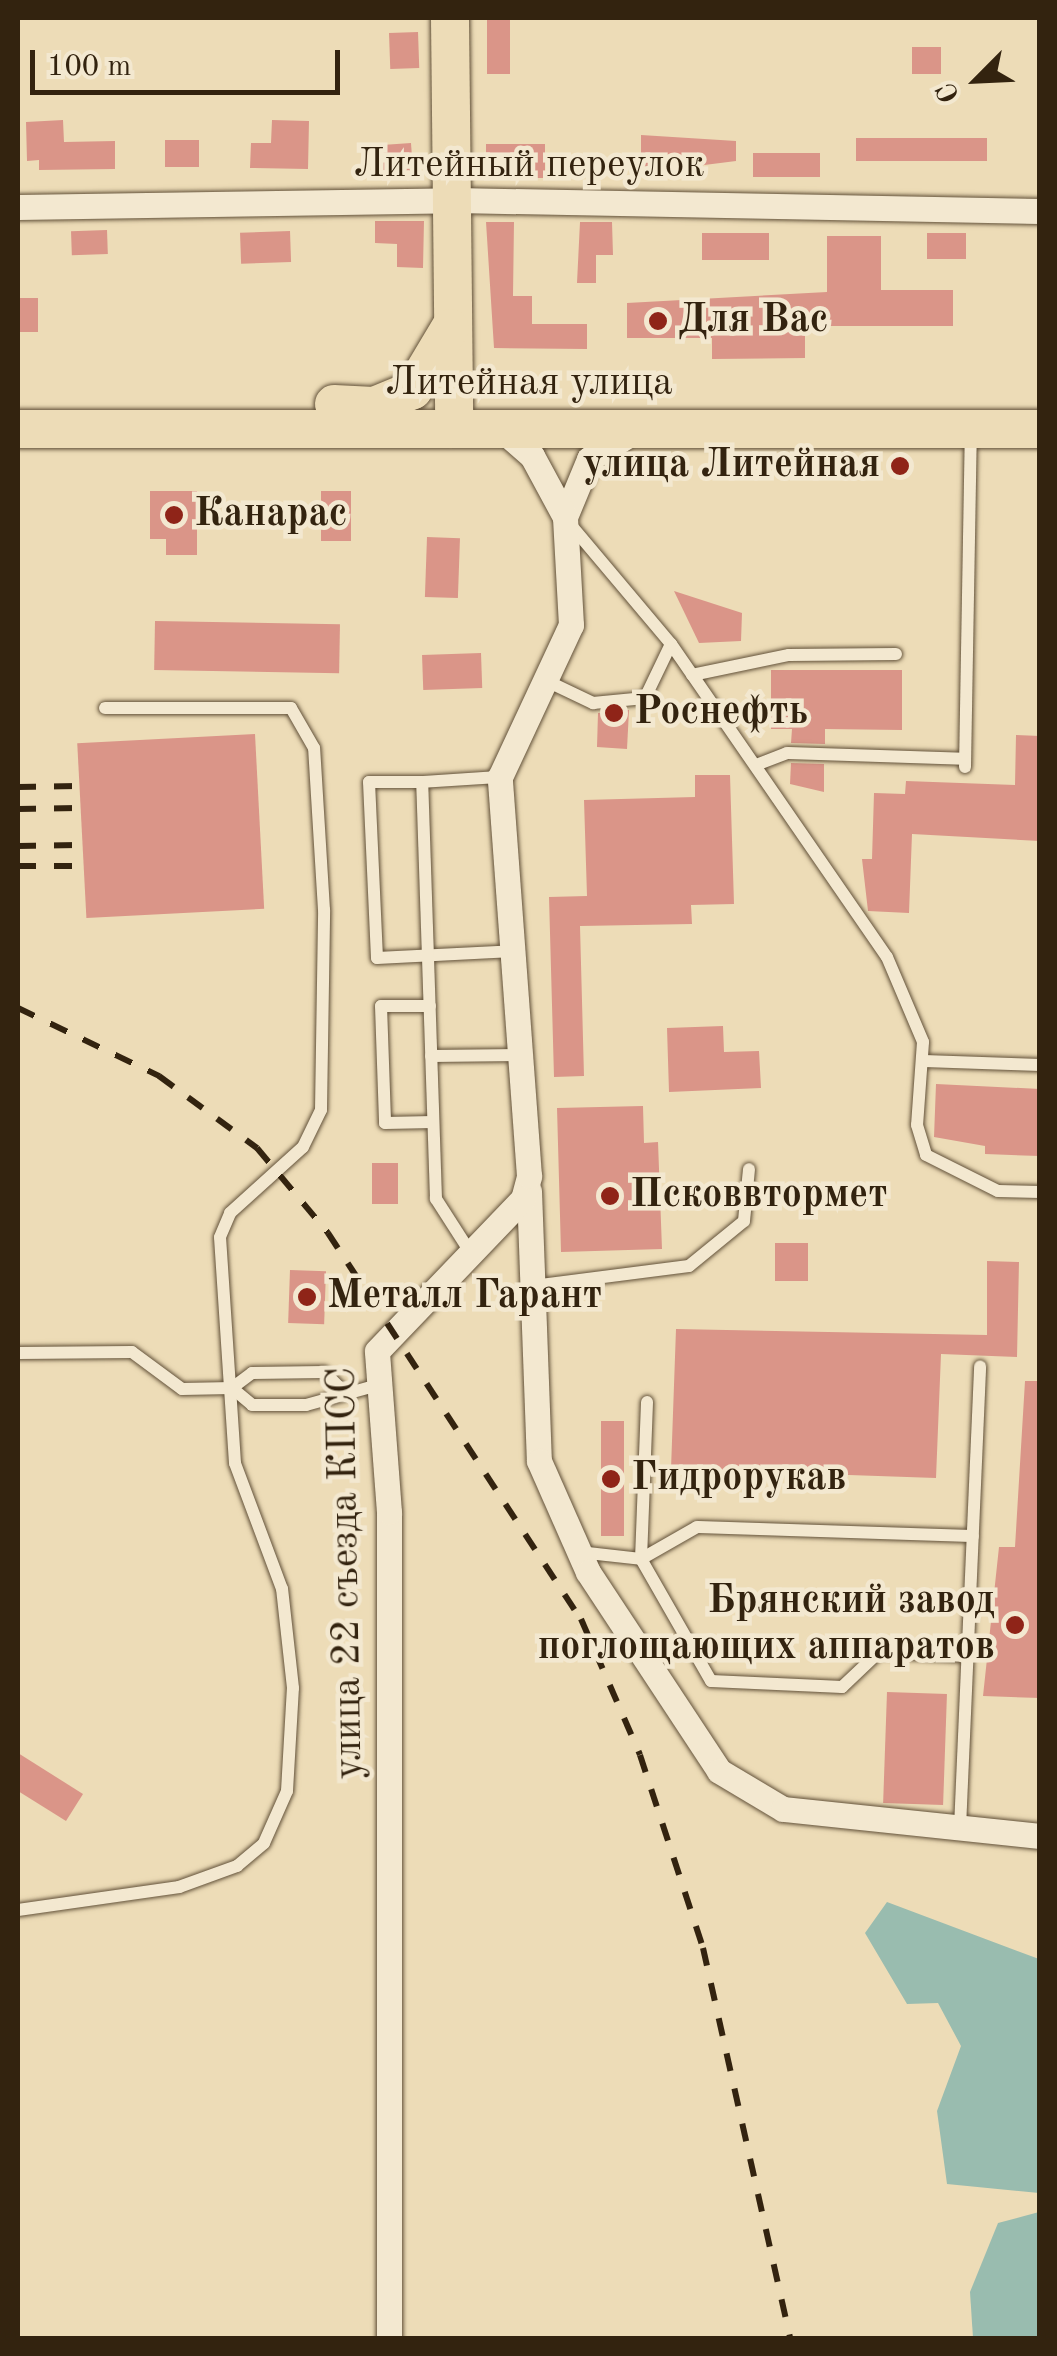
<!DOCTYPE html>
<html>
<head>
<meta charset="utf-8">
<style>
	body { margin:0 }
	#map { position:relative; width:1057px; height:2356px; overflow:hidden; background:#eddcb7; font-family:"Old Standard TT",serif }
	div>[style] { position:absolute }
	.water>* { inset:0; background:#99bcaf }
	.building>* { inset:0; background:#da9588; transform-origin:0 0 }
	.roads { filter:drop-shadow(0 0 2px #625139) drop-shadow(0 0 2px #625139) }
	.service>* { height:12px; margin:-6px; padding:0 6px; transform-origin:6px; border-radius:6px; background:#f3e8d0 }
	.minor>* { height:25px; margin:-12.5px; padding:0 12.5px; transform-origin:12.5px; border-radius:12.5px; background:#f3e8d0 }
	.primary>* { height:38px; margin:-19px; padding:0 19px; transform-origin:19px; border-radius:19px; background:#eddcb7 }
	.rail>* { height:6px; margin-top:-3px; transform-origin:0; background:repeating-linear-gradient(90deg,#33230f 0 18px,transparent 0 36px) }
	.dots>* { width:28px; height:28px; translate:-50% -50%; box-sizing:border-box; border:5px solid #f3e8d0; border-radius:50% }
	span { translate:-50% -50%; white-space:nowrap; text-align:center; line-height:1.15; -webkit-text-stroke:9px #f3e8d0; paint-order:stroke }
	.street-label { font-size:40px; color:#33230f }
	.poi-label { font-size:40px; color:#33230f; font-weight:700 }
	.left { translate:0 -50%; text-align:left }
	.right { translate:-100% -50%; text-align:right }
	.frame { position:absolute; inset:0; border:20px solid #33230f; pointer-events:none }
	.north { position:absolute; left:927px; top:30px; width:100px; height:100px; -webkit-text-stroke:8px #f3e8d0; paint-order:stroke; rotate:246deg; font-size:28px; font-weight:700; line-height:40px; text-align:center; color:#33230f }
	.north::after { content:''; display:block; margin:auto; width:35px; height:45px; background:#33230f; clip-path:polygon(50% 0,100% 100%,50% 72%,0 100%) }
	.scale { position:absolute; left:30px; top:50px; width:310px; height:45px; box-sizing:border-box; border:5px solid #33230f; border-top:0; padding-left:12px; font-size:30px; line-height:35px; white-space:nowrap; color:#33230f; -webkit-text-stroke:8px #f3e8d0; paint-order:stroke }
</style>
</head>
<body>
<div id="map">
	<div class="water">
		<i style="clip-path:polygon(887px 1902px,1039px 1959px,1039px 2193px,947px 2184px,937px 2111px,961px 2046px,938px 2003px,907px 2004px,865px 1933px)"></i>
		<i style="clip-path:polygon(1039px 2212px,1039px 2338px,973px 2338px,970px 2292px,998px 2223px)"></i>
	</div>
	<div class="building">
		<i style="left:487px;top:18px;width:23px;height:56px"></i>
		<i style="left:418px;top:32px;width:36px;height:29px;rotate:88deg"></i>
		<i style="left:912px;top:47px;width:29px;height:27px"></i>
		<i style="clip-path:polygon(63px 120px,64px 142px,115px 141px,115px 169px,39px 170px,39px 160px,27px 161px,26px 122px)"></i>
		<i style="clip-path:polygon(272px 120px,309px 121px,308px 169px,250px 168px,251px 143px,271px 143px)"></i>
		<i style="clip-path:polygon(641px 135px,736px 141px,736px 161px,641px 173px)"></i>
		<i style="left:987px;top:138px;width:23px;height:131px;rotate:90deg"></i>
		<i style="left:165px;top:140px;width:34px;height:27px"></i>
		<i style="left:411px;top:143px;width:28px;height:36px;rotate:86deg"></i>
		<i style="left:486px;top:144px;width:59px;height:34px"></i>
		<i style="left:753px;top:153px;width:67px;height:24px"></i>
		<i style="clip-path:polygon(375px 221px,424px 221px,423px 268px,397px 267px,397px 244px,375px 243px)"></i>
		<i style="clip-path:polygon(486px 222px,514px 222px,513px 296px,532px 296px,532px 324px,587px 324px,587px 349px,494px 348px)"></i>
		<i style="clip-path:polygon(580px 222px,612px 222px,613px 255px,596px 255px,596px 283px,577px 283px)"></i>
		<i style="left:107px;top:230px;width:24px;height:36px;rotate:88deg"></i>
		<i style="left:290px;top:231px;width:31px;height:50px;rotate:88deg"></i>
		<i style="left:702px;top:233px;width:67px;height:27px"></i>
		<i style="left:927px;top:233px;width:39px;height:26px"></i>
		<i style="clip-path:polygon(827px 236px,881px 236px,881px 290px,953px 290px,953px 326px,805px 326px,805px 358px,712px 359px,712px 338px,627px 338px,627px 303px,827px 292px)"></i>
		<i style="left:18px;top:298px;width:20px;height:34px"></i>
		<i style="clip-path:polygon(150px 491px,197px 491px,197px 555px,166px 555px,166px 539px,150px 539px)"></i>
		<i style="left:321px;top:491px;width:30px;height:50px"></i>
		<i style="left:427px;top:537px;width:33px;height:60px;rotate:2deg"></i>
		<i style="clip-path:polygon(674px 591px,742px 613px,741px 641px,699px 643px)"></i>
		<i style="left:155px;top:621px;width:185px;height:49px;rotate:1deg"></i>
		<i style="left:481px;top:653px;width:35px;height:59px;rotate:88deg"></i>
		<i style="clip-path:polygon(771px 670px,902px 670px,902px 730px,825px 729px,825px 744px,791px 743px,792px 729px,771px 729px)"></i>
		<i style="clip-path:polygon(629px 710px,627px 749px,597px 747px,598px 713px)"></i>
		<i style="left:255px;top:734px;width:175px;height:178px;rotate:87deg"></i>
		<i style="clip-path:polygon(1016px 735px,1040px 736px,1040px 841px,912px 834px,909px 913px,868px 911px,862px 859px,872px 859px,874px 793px,905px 794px,906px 781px,1015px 785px)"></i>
		<i style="clip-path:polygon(791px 763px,824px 764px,824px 792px,790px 784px)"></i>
		<i style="clip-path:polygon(695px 775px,730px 775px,734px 904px,691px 905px,692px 924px,580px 926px,584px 1076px,554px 1077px,549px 897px,587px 896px,584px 800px,695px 797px)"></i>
		<i style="clip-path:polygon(723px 1026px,724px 1052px,759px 1051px,761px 1088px,669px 1092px,667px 1028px)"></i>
		<i style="clip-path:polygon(936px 1084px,1040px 1089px,1040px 1156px,985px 1154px,985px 1146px,934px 1137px)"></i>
		<i style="clip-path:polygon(643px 1106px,644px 1143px,658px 1142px,662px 1249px,561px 1252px,557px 1108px)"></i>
		<i style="left:372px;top:1163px;width:26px;height:41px"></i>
		<i style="left:775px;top:1243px;width:33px;height:38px"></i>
		<i style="clip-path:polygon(987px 1261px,1019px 1262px,1017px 1357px,941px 1354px,936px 1478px,671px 1469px,676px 1329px,987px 1335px)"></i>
		<i style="left:290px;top:1270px;width:36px;height:53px;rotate:2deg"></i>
		<i style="clip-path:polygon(1025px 1381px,1040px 1381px,1040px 1698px,983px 1696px,999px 1547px,1015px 1547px)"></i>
		<i style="left:601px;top:1421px;width:23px;height:115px"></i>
		<i style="left:887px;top:1692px;width:60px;height:111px;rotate:2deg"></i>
		<i style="clip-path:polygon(18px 1753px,83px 1794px,66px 1821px,18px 1791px)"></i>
	</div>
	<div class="roads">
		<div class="service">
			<i style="left:671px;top:644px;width:380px;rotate:55.4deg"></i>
			<i style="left:887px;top:957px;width:92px;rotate:67deg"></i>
			<i style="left:923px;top:1042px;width:83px;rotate:94.1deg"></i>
			<i style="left:917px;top:1125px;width:31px;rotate:73deg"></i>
			<i style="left:926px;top:1155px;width:80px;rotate:26.6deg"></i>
			<i style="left:998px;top:1191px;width:42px;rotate:1.4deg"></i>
			<i style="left:692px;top:675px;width:99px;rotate:-11.7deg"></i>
			<i style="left:789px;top:655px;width:107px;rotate:-0.5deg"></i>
			<i style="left:551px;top:683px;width:47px;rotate:25.5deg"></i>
			<i style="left:593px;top:703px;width:52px;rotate:-5.5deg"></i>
			<i style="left:645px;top:698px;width:60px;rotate:-64.3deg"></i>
			<i style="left:671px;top:644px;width:158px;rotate:-130.1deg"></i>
			<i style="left:756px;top:765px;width:33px;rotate:-21deg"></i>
			<i style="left:787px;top:753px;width:178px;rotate:1.9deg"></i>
			<i style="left:965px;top:767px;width:336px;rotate:-89deg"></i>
			<i style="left:422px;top:782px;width:53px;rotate:180deg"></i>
			<i style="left:369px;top:782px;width:176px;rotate:87.4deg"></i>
			<i style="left:377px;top:958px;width:136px;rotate:-2.9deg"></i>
			<i style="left:430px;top:1006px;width:49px;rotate:180deg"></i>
			<i style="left:381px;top:1006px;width:117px;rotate:88deg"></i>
			<i style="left:385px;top:1123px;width:48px;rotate:-1.2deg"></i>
			<i style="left:431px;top:1056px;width:89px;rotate:-0.6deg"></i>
			<i style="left:924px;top:1061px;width:116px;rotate:2deg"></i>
			<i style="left:472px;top:1255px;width:67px;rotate:-122.7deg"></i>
			<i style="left:436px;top:1199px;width:417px;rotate:-91.9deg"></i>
			<i style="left:422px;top:782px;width:78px;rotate:-3.7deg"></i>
			<i style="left:533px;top:1286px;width:157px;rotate:-7.3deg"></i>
			<i style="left:689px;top:1266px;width:71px;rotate:-39.3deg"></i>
			<i style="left:744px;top:1221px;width:52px;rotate:-84.5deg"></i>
			<i style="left:18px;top:1353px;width:114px;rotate:-0.5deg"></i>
			<i style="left:132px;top:1352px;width:62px;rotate:36.5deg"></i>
			<i style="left:182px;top:1389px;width:50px;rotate:-1.1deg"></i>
			<i style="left:232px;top:1388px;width:25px;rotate:-37deg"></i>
			<i style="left:252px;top:1373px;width:72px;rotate:-0.8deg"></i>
			<i style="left:324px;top:1372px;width:23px;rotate:45deg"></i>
			<i style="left:232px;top:1388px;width:26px;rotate:40deg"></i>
			<i style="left:252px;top:1405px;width:54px"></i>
			<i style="left:306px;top:1405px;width:71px;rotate:-15.6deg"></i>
			<i style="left:579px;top:1552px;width:62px;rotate:6.4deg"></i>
			<i style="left:641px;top:1559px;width:157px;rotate:-87.8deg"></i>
			<i style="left:967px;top:1656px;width:88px;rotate:-177.4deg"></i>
			<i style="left:879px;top:1652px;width:51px;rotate:136.6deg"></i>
			<i style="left:842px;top:1687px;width:131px;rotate:-177.4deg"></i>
			<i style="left:711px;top:1681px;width:141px;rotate:-119.8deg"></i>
			<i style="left:641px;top:1559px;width:64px;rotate:-29.7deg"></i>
			<i style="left:697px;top:1527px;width:276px;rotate:1.9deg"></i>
			<i style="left:960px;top:1828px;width:462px;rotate:-87.5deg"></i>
			<i style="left:18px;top:1910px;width:163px;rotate:-8.1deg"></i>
			<i style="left:179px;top:1887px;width:62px;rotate:-19.9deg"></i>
			<i style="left:237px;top:1866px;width:35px;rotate:-40deg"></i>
			<i style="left:264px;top:1843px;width:57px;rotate:-66.1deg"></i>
			<i style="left:287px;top:1791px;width:103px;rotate:-86.7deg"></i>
			<i style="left:293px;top:1688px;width:100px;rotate:-96.3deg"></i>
			<i style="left:282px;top:1589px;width:134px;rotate:-110.5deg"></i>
			<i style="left:235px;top:1463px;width:226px;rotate:-93.8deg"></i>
			<i style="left:220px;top:1237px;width:26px;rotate:-67deg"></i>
			<i style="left:230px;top:1213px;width:98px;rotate:-42.1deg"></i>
			<i style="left:303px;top:1147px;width:41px;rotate:-64.1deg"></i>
			<i style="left:321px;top:1110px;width:200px;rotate:-89.1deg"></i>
			<i style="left:324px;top:910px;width:162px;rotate:-93.5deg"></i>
			<i style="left:314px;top:748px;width:46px;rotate:-119.9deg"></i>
			<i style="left:291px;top:708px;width:186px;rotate:180deg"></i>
		</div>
		<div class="minor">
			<i style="left:18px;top:207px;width:437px;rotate:-0.9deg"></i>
			<i style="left:455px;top:200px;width:585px;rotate:1.08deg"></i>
			<i style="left:565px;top:517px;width:63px;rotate:-67.5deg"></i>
			<i style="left:589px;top:459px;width:50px;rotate:-31.2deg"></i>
			<i style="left:529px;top:1191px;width:270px;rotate:87.9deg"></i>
			<i style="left:539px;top:1461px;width:121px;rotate:66.2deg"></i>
			<i style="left:588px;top:1572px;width:238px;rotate:56.6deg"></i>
			<i style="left:719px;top:1771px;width:74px;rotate:30.7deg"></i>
			<i style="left:783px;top:1809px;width:258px;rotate:6deg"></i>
			<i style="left:389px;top:2338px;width:826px;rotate:-90deg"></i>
			<i style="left:389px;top:1512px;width:161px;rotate:-94.3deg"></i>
			<i style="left:377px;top:1351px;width:211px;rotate:-46.2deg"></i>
			<i style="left:523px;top:1199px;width:24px;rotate:-75deg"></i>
			<i style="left:529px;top:1176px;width:400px;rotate:-94.2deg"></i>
			<i style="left:500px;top:777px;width:168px;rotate:-65deg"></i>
			<i style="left:571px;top:625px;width:108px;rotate:-93.2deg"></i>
			<i style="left:565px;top:517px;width:69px;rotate:-118.4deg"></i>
			<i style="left:532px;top:456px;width:41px;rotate:-138.9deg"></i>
		</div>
		<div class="primary">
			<i style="left:450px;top:18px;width:411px;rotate:89.4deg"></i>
			<i style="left:334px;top:404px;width:40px;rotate:2.9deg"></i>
			<i style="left:374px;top:406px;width:42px;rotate:-22.3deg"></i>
			<i style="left:413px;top:390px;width:72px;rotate:-59.2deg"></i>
			<i style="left:18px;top:429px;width:1022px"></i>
		</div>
	</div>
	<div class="rail">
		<i style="left:18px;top:787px;width:60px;rotate:-1deg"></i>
		<i style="left:18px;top:809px;width:60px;rotate:-1deg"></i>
		<i style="left:18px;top:846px;width:60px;rotate:-1deg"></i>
		<i style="left:18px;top:866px;width:59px"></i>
		<i style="left:18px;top:1008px;width:157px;rotate:25.7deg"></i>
		<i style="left:159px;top:1076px;width:122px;rotate:36.3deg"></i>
		<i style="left:257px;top:1148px;width:111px;rotate:50.1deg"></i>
		<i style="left:328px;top:1233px;width:462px;rotate:56.8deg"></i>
		<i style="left:581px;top:1619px;width:148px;rotate:66.5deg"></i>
		<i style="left:640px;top:1755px;width:203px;rotate:71.9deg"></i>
		<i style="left:703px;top:1948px;width:400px;rotate:77.4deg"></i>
	</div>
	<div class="dots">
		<i style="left:658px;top:321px;background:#8f2418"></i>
		<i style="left:900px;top:466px;background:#8f2418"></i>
		<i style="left:174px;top:515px;background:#8f2418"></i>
		<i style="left:614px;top:713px;background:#8f2418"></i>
		<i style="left:610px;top:1196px;background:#8f2418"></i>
		<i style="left:307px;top:1297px;background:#8f2418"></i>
		<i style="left:611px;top:1479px;background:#8f2418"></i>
		<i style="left:1015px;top:1625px;background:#8f2418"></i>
	</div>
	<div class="street-label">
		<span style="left:529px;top:166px">Литейный переулок</span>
		<span style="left:529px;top:384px">Литейная улица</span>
		<span style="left:347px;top:1573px;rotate:-91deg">улица 22 съезда КПСС</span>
	</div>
	<div class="poi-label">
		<span class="left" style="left:678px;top:321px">Для Вас</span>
		<span class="right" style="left:880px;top:466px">улица Литейная</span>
		<span class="left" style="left:194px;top:515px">Канарас</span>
		<span class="left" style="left:634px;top:713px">Роснефть</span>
		<span class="left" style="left:630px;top:1196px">Псковвтормет</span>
		<span class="left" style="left:327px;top:1297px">Металл Гарант</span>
		<span class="left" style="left:631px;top:1479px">Гидрорукав</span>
		<span class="right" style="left:995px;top:1625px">Брянский завод<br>поглощающих аппаратов</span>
	</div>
	<div class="frame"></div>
	<div class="north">С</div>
	<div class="scale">100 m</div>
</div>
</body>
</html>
